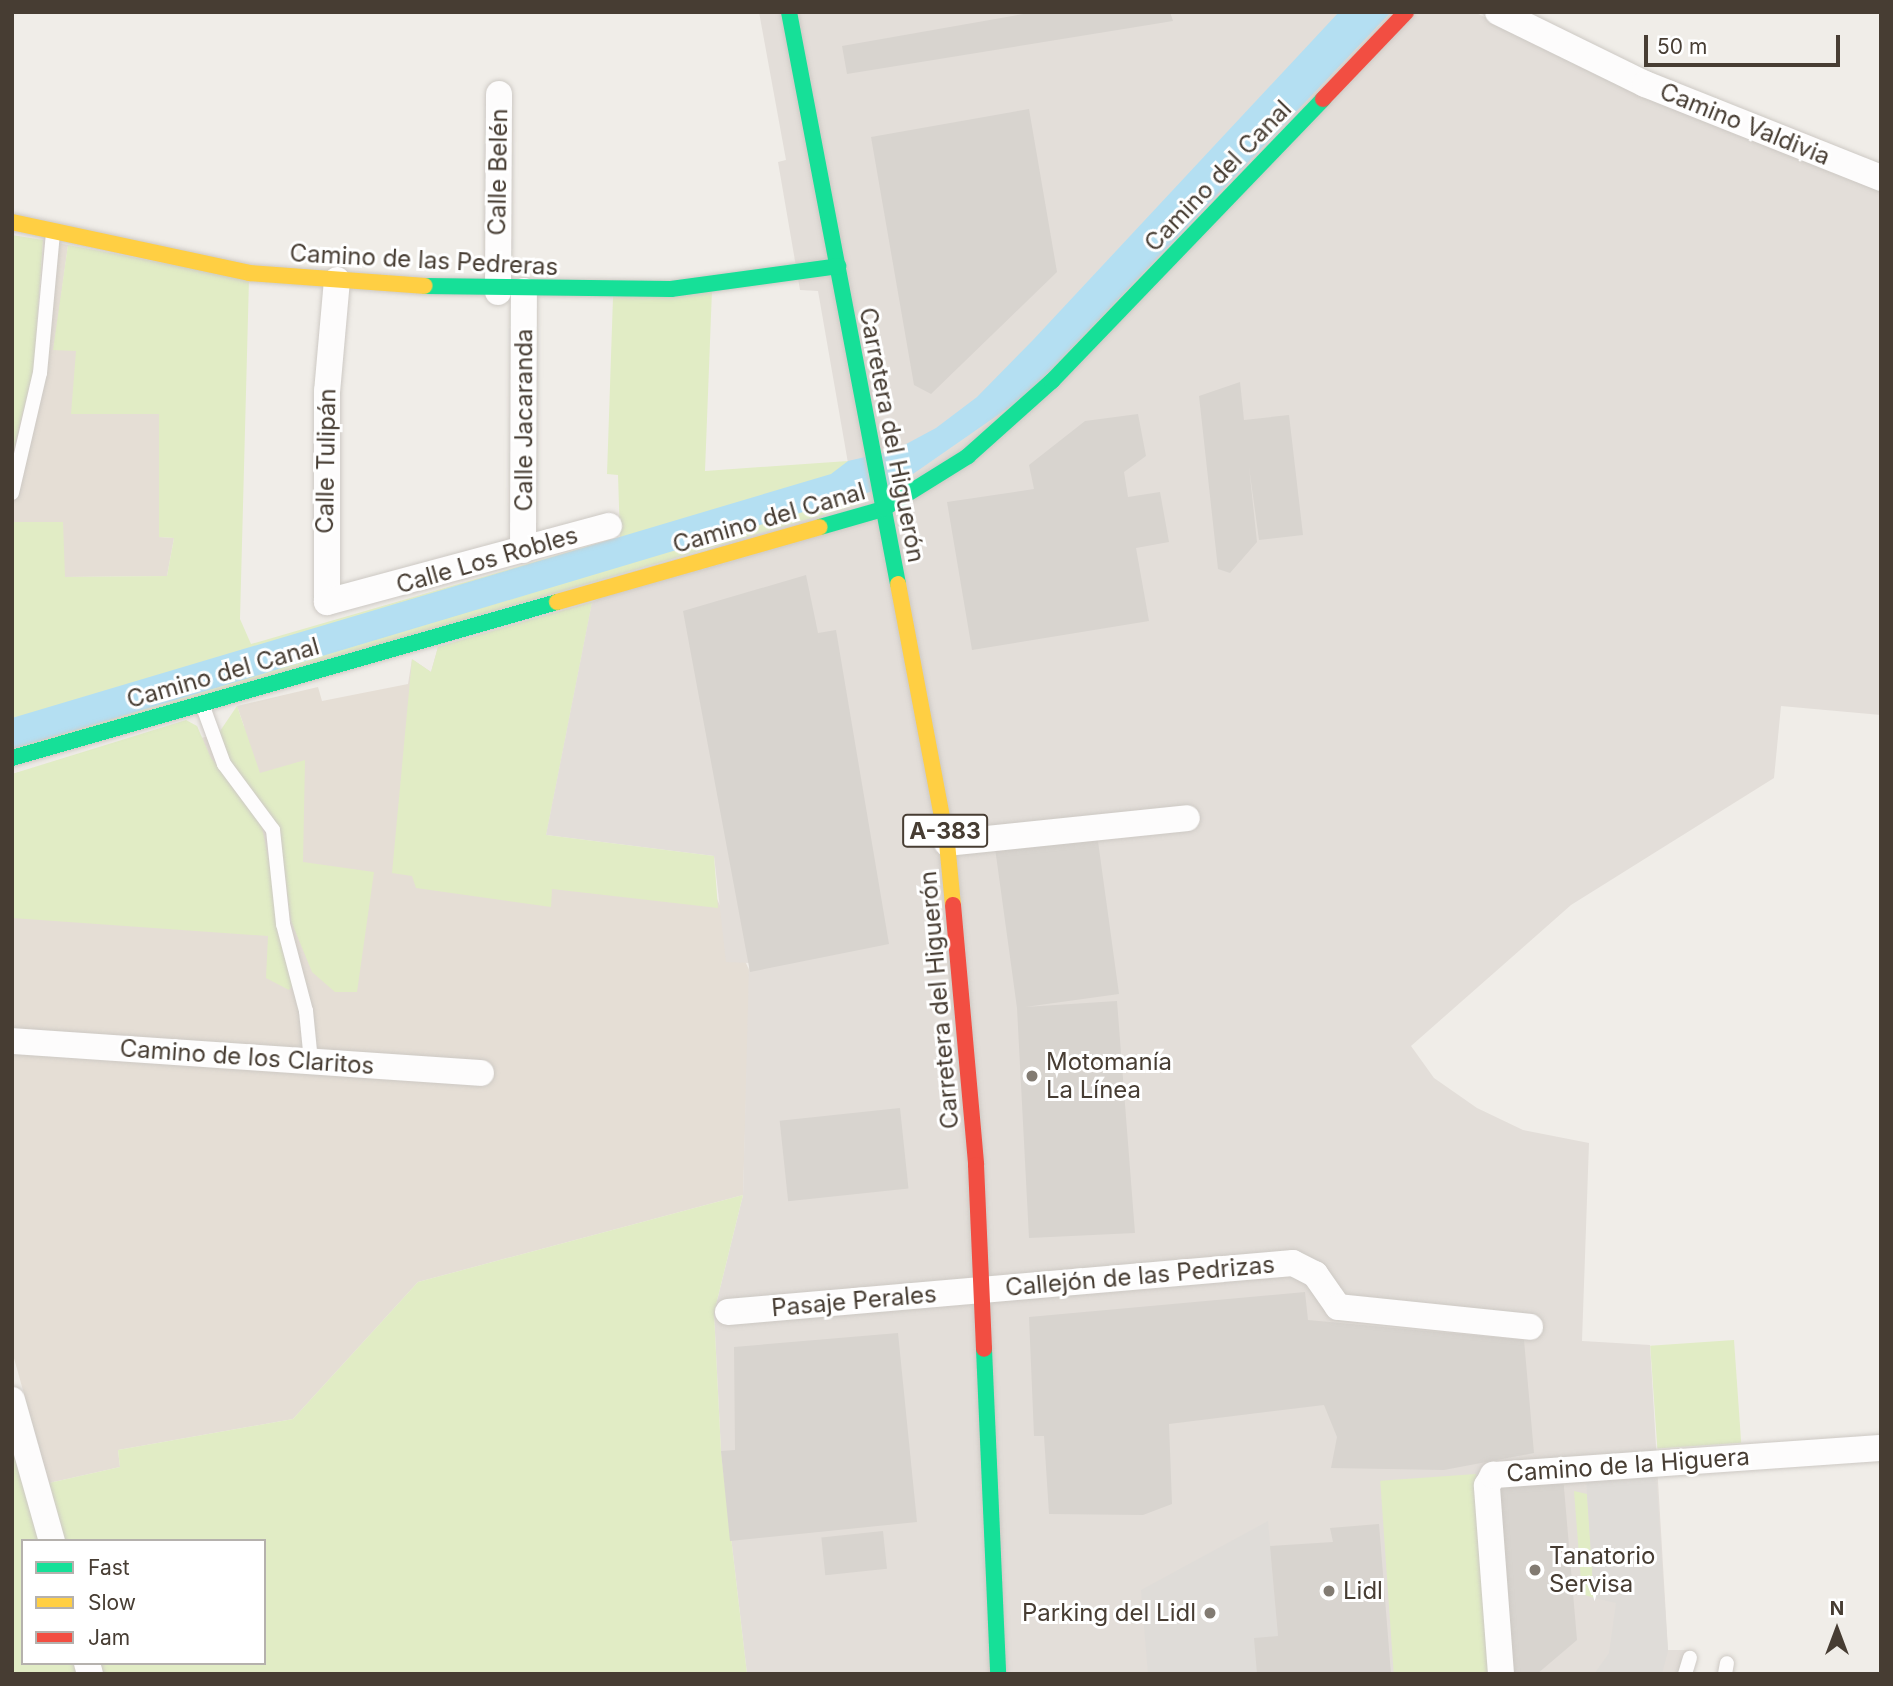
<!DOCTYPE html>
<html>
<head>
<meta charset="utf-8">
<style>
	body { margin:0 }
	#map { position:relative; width:1893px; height:1686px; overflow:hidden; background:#f0ede8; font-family:Inter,sans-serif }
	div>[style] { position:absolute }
	.residential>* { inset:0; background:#e5ded5 }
	.industrial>* { inset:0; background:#e3ded9 }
	.green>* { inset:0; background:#e1ecc5; transform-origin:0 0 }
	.parking>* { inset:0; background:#dfdcd8 }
	.water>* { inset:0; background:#b4dff2 }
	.building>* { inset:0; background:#d8d4cf; transform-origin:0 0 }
	.roads { filter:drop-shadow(0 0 2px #cdc9c4) drop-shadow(0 0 2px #cdc9c4) }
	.lane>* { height:14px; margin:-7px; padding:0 7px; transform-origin:7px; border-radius:7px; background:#fdfcfc }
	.street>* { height:26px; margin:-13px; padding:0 13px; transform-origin:13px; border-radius:13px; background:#fdfcfc }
	.fast>* { height:16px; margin:-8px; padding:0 8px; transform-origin:8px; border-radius:8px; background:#16e098 }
	.slow>* { height:16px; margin:-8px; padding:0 8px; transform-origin:8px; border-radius:8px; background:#ffcf43 }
	.jam>* { height:16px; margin:-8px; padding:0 8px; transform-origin:8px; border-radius:8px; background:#f24e42 }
	.dots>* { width:19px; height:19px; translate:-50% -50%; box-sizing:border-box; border:4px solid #fff; border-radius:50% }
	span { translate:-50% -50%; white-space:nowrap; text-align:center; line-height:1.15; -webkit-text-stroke:6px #fff; paint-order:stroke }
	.shield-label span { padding:2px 5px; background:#fff; border:2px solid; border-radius:5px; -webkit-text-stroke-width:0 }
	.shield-label { font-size:23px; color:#473d33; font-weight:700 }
	.street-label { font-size:24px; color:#473d33 }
	.poi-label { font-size:24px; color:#473d33 }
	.left { translate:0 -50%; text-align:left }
	.right { translate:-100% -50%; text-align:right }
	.frame { position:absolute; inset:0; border:14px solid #473d33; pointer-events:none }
	.legend { position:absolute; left:21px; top:1539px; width:245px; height:126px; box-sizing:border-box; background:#fff; border:2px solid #b5b1ad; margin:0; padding:9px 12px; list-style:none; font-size:21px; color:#473d33 }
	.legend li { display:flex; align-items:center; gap:14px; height:35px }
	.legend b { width:35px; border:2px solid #b5b1ad }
	.north { position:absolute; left:1802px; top:1595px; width:70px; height:70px; -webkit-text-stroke:5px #fff; paint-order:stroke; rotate:0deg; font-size:19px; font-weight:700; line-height:28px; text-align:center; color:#473d33 }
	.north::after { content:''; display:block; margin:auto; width:24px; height:32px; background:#473d33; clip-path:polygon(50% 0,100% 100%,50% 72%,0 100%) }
	.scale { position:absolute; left:1644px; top:35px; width:196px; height:32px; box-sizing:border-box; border:4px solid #473d33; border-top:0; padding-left:9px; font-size:21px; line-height:24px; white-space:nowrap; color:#473d33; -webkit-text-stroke:5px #fff; paint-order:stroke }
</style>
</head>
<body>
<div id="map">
	<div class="residential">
		<i style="clip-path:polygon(43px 240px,68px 245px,54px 350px,76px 350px,159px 414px,159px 537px,174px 538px,167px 576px,64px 577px,12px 522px,12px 456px,38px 339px)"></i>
		<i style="clip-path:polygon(592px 602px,546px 835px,713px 890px,750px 972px,743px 1195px,418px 1282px,293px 1419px,118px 1450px,120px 1467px,49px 1483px,12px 1351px,12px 774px,197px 726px,201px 738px,209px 736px,244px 726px,237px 706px,318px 687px,322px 701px,408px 684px,412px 659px,431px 672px,438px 647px)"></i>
	</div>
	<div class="industrial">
		<i style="clip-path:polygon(759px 12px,1474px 12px,1655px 97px,1881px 188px,1881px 715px,1781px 706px,1774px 778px,1571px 905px,1411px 1046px,1434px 1078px,1477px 1108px,1523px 1130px,1589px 1143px,1582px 1341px,1650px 1345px,1668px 1650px,1691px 1650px,1685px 1674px,747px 1674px,721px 1451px,714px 1313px,743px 1195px,749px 963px,726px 962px,714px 856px,546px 835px,592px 602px,852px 486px,818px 291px,800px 290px,778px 162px,786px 160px)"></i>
	</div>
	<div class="green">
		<i style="clip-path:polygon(12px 235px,43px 240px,34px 367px,12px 456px)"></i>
		<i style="clip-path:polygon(68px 245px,249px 279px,240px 619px,251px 644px,620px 537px,618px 475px,607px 474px,613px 297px,712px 290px,705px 471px,848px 461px,860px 504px,12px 752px,12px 522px,63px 522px,65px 577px,167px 576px,174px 538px,159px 537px,159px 414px,71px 414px,76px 351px,53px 350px)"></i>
		<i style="clip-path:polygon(592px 602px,546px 835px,714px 856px,718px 908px,552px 889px,551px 907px,416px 888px,412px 876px,392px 873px,412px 659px,431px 672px,438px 647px)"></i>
		<i style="clip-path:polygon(237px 706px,260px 773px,305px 760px,303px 862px,374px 872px,357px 992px,335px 992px,312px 972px,291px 921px,279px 829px,231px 767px,218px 734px)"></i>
		<i style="clip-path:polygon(186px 720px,197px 726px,211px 758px,260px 817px,294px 983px,289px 990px,266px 978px,268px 936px,12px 918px,12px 774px)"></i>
		<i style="clip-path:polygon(743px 1195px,714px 1313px,721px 1451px,747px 1674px,103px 1674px,100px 1663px,264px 1663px,264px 1541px,65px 1541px,49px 1483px,120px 1467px,118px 1450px,293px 1419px,418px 1282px)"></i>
		<i style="left:1734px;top:1340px;width:103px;height:84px;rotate:86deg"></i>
		<i style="clip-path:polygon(12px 1441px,39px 1541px,23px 1541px,23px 1663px,74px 1663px,77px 1674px,12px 1674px)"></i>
		<i style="left:1476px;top:1474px;width:201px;height:96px;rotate:86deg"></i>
		<i style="clip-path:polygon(1574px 1491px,1587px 1494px,1594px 1598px,1582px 1594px)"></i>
	</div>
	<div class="parking">
		<i style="clip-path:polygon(1656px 1473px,1668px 1651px,1662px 1674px,1594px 1674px,1609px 1653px,1616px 1603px,1594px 1598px,1586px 1478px)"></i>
		<i style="clip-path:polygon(1268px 1521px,1278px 1636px,1257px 1674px,1148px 1674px,1141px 1590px)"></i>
	</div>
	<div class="water">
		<i style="clip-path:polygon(1339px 12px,1391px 12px,1028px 394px,900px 483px,12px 749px,12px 718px,831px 474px,848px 461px,895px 450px,936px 428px,977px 397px,1033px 340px)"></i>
	</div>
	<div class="building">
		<i style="clip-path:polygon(1035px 12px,1170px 12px,1173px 21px,847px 74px,842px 46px)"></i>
		<i style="clip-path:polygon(1029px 109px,1057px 272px,931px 394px,914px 385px,871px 137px)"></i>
		<i style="clip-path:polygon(1240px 382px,1244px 420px,1289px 415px,1303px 535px,1259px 540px,1249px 467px,1257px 542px,1230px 573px,1218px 569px,1199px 396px)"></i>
		<i style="clip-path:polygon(1138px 414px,1146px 456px,1124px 472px,1128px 497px,1160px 492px,1169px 542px,1136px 548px,1149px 621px,972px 650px,947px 502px,1034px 489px,1029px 465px,1085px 421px)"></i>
		<i style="clip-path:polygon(806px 575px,818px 633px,836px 630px,889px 944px,750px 972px,683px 611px)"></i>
		<i style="clip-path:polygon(1097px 834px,1119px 994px,1025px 1007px,1117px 1001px,1135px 1233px,1029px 1238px,1017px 1008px,995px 848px)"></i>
		<i style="left:900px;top:1108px;width:81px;height:121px;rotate:84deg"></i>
		<i style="clip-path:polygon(1305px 1292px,1308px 1320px,1524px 1340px,1534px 1453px,1444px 1470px,1331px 1468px,1337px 1437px,1324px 1405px,1169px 1424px,1172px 1504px,1143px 1515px,1049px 1514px,1044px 1436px,1034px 1436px,1029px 1317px)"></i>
		<i style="clip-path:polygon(898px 1333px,917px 1522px,730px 1541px,721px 1451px,735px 1450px,734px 1347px)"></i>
		<i style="clip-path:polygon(1563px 1476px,1577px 1640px,1537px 1674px,1507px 1674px,1500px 1481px)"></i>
		<i style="clip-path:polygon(1379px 1524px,1391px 1674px,1257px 1674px,1254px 1638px,1278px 1636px,1270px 1546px,1333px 1542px,1330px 1528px)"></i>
		<i style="left:883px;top:1531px;width:38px;height:62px;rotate:84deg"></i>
	</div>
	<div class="roads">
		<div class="lane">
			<i style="left:12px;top:493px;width:123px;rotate:-76.9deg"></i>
			<i style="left:40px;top:373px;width:141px;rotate:-84.7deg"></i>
			<i style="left:202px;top:704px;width:64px;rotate:69.9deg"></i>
			<i style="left:224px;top:764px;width:82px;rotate:53.4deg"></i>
			<i style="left:273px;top:830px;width:95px;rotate:83.9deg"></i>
			<i style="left:283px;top:924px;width:90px;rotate:75.2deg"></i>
			<i style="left:306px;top:1011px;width:50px;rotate:84.3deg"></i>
			<i style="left:1685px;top:1674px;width:17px;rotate:-73deg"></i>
			<i style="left:1725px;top:1674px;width:11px;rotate:-80deg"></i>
		</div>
		<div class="street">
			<i style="left:1498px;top:12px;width:164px;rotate:26.1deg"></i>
			<i style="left:1645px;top:84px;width:254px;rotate:21.7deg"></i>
			<i style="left:337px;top:280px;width:111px;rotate:95.1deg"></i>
			<i style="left:327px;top:391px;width:211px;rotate:90deg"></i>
			<i style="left:327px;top:602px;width:292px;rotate:-15.1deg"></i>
			<i style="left:498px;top:292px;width:198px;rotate:-89.7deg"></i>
			<i style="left:523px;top:550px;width:259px;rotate:-89.8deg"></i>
			<i style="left:947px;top:843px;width:241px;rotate:-5.9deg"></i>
			<i style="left:12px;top:1041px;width:470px;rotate:3.9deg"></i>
			<i style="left:728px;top:1312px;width:567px;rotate:-4.96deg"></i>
			<i style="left:1293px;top:1263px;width:25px;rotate:27deg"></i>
			<i style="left:1315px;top:1274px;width:40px;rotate:55.1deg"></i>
			<i style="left:1338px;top:1307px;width:193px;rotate:5.9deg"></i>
			<i style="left:12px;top:1400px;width:147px;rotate:74.2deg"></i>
			<i style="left:87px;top:1663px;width:11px;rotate:75deg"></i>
			<i style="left:1501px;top:1674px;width:189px;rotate:-94.3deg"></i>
			<i style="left:1487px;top:1486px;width:13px;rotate:-61deg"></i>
			<i style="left:1493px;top:1475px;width:389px;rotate:-4deg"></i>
		</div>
		<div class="fast">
			<i style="left:789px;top:12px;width:582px;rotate:79.21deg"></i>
			<i style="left:425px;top:286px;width:246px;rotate:0.7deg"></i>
			<i style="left:671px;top:289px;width:169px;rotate:-7.8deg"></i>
			<i style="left:820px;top:527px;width:66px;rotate:-15.9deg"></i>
			<i style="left:883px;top:509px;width:100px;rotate:-31.9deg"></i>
			<i style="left:968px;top:456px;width:113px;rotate:-41.8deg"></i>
			<i style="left:1052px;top:381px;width:391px;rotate:-46.1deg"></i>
			<i style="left:12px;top:758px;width:567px;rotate:-15.97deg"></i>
			<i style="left:984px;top:1349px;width:325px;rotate:87.5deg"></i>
		</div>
		<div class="slow">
			<i style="left:12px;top:222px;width:243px;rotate:12.1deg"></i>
			<i style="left:250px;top:273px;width:175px;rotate:4.2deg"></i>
			<i style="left:898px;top:584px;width:264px;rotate:79.3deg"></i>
			<i style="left:947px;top:843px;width:62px;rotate:84.5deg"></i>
			<i style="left:557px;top:602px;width:273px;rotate:-15.9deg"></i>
		</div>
		<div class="jam">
			<i style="left:1323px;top:99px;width:120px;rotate:-46.3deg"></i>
			<i style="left:953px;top:905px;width:261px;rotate:84.9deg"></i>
			<i style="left:976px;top:1165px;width:184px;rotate:87.5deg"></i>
		</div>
	</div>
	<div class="dots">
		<i style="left:1032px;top:1076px;background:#827b72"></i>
		<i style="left:1535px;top:1570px;background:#827b72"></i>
		<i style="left:1329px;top:1591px;background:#827b72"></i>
		<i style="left:1210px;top:1613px;background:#827b72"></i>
	</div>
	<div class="shield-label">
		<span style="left:945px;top:831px">A-383</span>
	</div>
	<div class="street-label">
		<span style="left:1745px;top:124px;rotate:22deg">Camino Valdivia</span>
		<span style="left:498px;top:172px;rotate:-89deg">Calle Belén</span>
		<span style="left:1218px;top:176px;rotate:-46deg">Camino del Canal</span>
		<span style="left:424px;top:260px;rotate:3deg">Camino de las Pedreras</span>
		<span style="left:524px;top:420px;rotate:-90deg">Calle Jacaranda</span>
		<span style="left:892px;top:435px;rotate:79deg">Carretera del Higuerón</span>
		<span style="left:326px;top:461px;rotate:-89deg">Calle Tulipán</span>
		<span style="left:769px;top:518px;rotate:-16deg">Camino del Canal</span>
		<span style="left:487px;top:560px;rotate:-16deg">Calle Los Robles</span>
		<span style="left:223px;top:673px;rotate:-16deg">Camino del Canal</span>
		<span style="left:939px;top:1000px;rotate:-95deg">Carretera del Higuerón</span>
		<span style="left:247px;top:1057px;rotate:4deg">Camino de los Claritos</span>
		<span style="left:1140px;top:1276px;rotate:-5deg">Callejón de las Pedrizas</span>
		<span style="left:854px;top:1301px;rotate:-5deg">Pasaje Perales</span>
		<span style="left:1628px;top:1465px;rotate:-4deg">Camino de la Higuera</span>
	</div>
	<div class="poi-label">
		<span class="left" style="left:1046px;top:1076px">Motomanía<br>La Línea</span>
		<span class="left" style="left:1549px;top:1570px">Tanatorio<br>Servisa</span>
		<span class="left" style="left:1343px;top:1591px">Lidl</span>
		<span class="right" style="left:1196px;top:1613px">Parking del Lidl</span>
	</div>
	<div class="frame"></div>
	<ul class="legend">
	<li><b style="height:9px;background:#16e098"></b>Fast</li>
	<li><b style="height:9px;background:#ffcf43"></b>Slow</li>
	<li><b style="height:9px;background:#f24e42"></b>Jam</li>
	</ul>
	<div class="north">N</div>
	<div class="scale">50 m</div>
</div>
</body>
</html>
